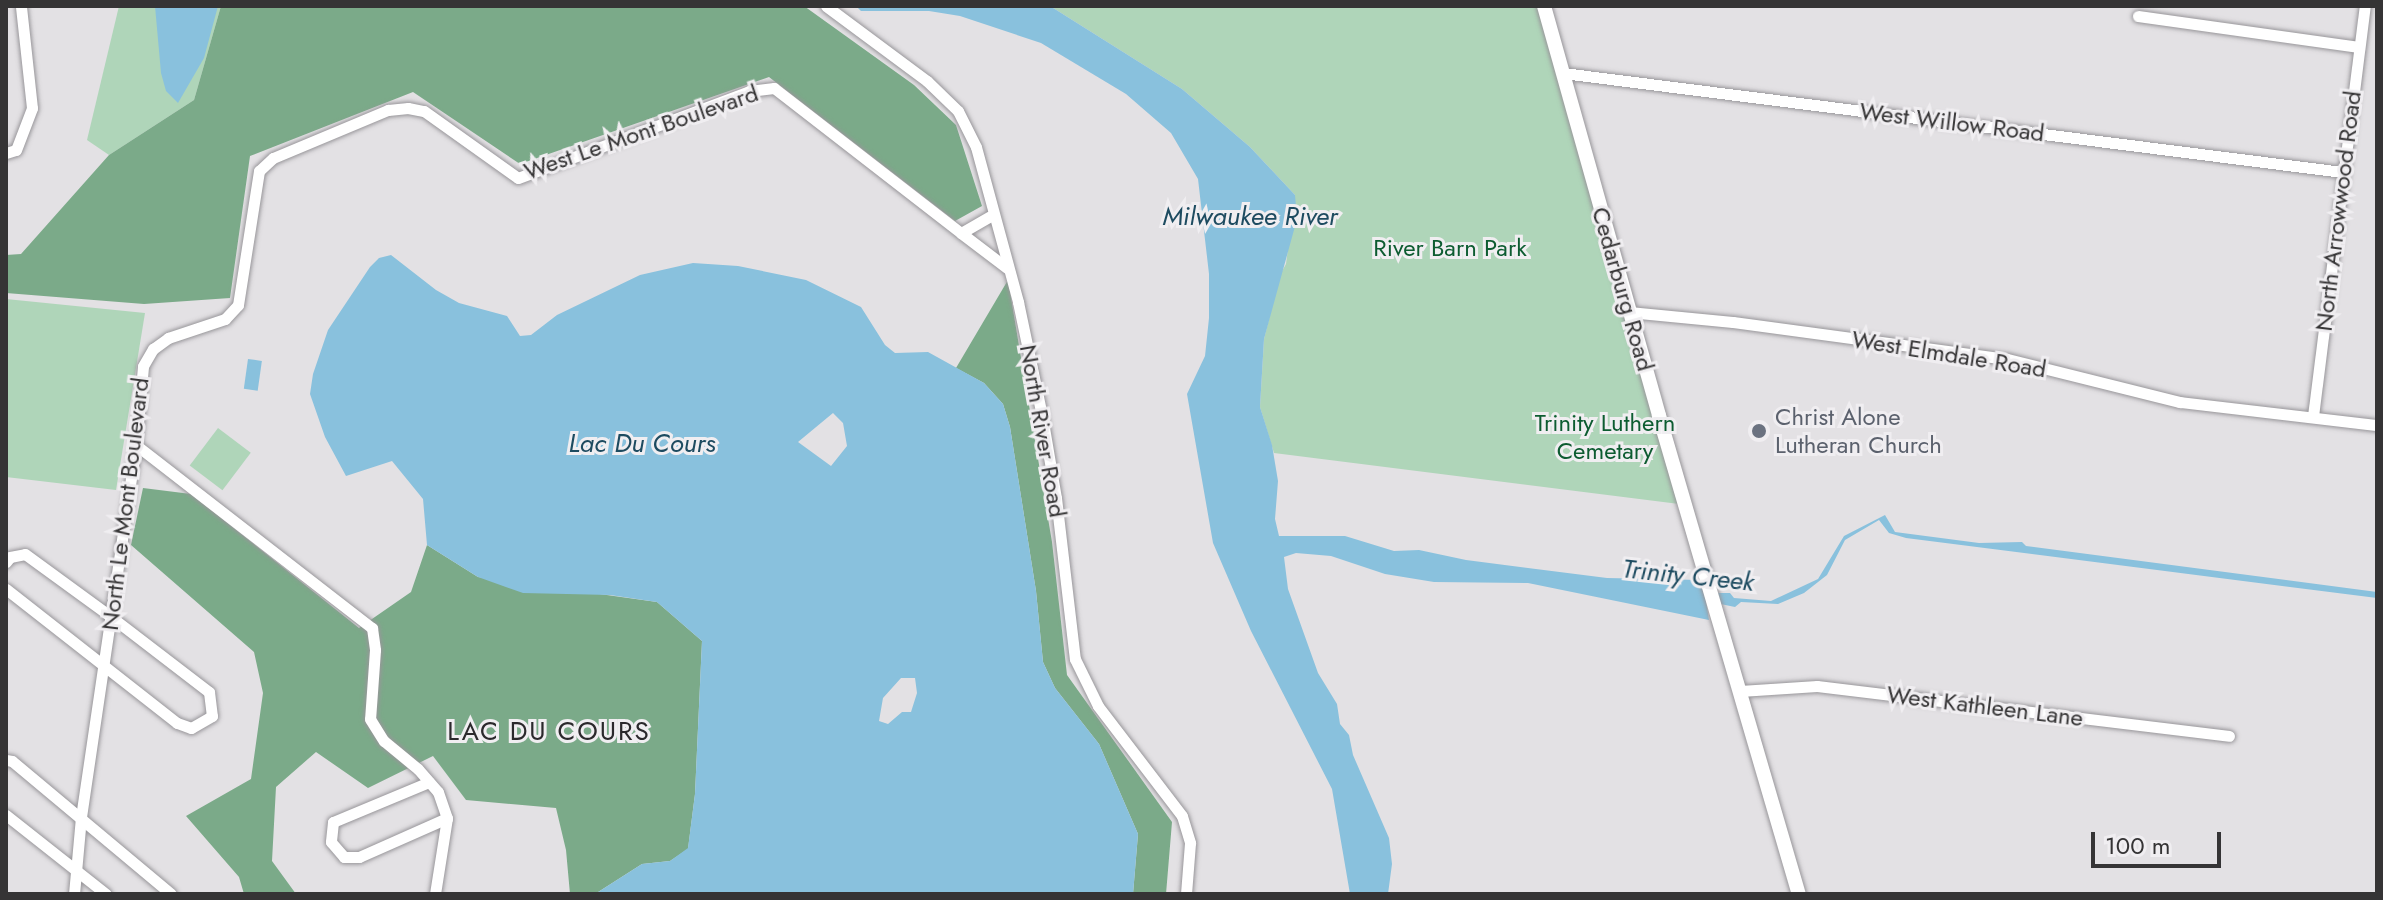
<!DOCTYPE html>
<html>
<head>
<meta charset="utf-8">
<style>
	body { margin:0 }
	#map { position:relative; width:2383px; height:900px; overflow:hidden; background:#e3e1e4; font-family:Jost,sans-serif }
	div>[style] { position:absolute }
	.green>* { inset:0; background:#afd5b9; transform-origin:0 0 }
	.forest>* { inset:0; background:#7baa89 }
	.water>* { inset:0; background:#89c1dd; transform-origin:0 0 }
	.roads { filter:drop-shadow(0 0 2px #98969a) drop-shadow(0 0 2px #98969a) }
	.minor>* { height:11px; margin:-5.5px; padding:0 5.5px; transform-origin:5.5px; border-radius:5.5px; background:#fff }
	.major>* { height:14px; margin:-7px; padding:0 7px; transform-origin:7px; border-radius:7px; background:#fff }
	.dots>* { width:22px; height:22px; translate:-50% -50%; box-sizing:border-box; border:4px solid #f0eef1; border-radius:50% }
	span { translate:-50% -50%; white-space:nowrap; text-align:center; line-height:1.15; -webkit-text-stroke:6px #f0eef1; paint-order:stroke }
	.street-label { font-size:24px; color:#353435 }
	.park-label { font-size:24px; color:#0d5c31 }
	.worship-label { font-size:24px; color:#5b616d }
	.left { translate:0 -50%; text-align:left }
	.water-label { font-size:26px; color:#1d4b60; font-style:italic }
	.neighbourhood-label { font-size:26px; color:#2b292c; letter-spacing:2px }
	.frame { position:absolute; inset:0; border:8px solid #353435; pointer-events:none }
	.scale { position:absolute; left:2091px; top:832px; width:130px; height:36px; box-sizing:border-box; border:4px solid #353435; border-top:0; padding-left:10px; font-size:24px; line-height:28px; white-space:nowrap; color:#353435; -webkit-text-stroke:6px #f0eef1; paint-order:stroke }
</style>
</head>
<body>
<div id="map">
	<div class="green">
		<i style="clip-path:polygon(119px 6px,221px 6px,194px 100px,109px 155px,87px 140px)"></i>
		<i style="clip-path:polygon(1050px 6px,1545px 6px,1687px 505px,1274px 453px,1260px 407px,1264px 339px,1280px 275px,1286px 264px,1295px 195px,1250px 147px,1182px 89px)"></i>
		<i style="clip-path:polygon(6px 299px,145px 313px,116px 490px,6px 477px)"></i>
		<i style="left:218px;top:428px;width:41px;height:47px;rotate:37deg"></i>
	</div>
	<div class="forest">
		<i style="clip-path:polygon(221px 6px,804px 6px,914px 85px,956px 125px,982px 206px,955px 221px,769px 77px,520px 164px,413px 92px,250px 156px,230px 298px,144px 304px,6px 293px,6px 255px,21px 254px,109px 155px,194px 100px)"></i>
		<i style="clip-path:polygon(1008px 280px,1052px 542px,1067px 675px,1172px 822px,1166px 894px,1133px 894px,1138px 834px,1099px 744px,1055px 688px,1043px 662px,1036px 591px,1010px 427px,1003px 404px,984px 383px,956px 368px)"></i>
		<i style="clip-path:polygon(143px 488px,191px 494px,359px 628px,411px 592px,427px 545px,478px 577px,657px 602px,702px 641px,695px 794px,688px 849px,670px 861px,642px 864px,595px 894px,570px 894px,566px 850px,556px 808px,466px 800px,433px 756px,368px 788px,316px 752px,276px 787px,272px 861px,296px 894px,244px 894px,239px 877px,186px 816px,251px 779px,263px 693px,254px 652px,131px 545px)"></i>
	</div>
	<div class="water">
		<i style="clip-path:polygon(155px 6px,218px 6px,204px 58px,178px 103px,166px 91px,161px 73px)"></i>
		<i style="clip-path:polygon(856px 6px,1050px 6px,1182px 89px,1250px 147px,1295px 195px,1297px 219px,1264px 339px,1260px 407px,1272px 445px,1278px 481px,1275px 519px,1279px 536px,1345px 536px,1394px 551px,1419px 550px,1466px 560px,1607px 578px,1700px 580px,1704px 593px,1730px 593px,1734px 598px,1771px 601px,1818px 579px,1844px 536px,1885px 515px,1895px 532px,1979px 543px,2022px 542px,2026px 546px,2377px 592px,2377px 598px,1906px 538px,1889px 533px,1879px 520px,1845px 540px,1827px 575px,1804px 593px,1778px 604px,1741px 602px,1735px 607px,1706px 601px,1709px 620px,1528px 583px,1434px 582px,1385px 574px,1331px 556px,1296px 553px,1284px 557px,1288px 589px,1318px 673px,1337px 704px,1340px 724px,1349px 735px,1353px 755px,1389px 838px,1392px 864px,1388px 894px,1350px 894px,1332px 789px,1251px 631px,1213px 543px,1187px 394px,1205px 356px,1209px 318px,1209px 274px,1198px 179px,1171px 133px,1126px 94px,1041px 43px,960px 16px,929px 11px,861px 11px)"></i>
		<i style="clip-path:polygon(evenodd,391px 255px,436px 290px,459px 303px,507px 316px,520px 336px,531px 335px,557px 315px,640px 275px,693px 263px,738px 266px,806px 280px,861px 307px,885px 345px,895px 353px,928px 352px,984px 383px,1003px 404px,1010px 427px,1036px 591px,1043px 662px,1055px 688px,1099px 744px,1138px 834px,1133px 894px,595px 894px,642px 864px,670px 861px,688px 848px,695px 794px,702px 641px,657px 602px,610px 595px,523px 593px,478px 577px,427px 545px,423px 499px,392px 461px,346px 476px,325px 437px,310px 394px,313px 374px,328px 330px,370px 267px,379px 258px,391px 255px,833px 413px,843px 423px,847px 446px,831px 466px,798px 442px,833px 413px,391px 255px,901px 678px,915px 678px,917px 693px,911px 712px,902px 712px,888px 724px,879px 721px,883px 698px,901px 678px)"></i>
		<i style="left:248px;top:359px;width:14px;height:30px;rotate:8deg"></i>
	</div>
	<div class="roads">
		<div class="minor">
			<i style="left:826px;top:6px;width:126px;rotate:36.6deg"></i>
			<i style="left:927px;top:81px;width:43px;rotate:44.1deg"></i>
			<i style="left:958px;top:111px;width:40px;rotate:63.4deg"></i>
			<i style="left:976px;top:147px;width:161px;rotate:74.8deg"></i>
			<i style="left:1018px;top:302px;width:116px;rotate:78.1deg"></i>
			<i style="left:1042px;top:416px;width:83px;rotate:80.3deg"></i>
			<i style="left:1056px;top:498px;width:162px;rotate:83.3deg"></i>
			<i style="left:1075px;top:659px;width:52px;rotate:63.9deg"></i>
			<i style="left:1098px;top:706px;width:138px;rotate:52.6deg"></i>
			<i style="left:1182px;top:816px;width:28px;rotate:73deg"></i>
			<i style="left:1190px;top:843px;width:51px;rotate:94.5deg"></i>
			<i style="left:2138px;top:16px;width:223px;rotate:8deg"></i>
			<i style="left:1563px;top:73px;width:785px;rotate:7.24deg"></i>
			<i style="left:6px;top:153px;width:10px;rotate:-17deg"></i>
			<i style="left:16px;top:150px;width:45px;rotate:-69.1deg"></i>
			<i style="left:32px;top:108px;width:103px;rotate:-96.2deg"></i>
			<i style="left:961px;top:233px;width:58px;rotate:37.3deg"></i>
			<i style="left:1629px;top:312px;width:104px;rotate:5.5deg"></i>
			<i style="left:1733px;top:322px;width:276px;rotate:7.7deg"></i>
			<i style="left:2007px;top:359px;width:178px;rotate:14deg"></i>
			<i style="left:2180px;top:402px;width:198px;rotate:6.7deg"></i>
			<i style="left:2313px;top:416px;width:413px;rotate:-82.8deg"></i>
			<i style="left:136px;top:445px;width:299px;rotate:37.8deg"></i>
			<i style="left:372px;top:628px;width:22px;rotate:82deg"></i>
			<i style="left:375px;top:650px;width:69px;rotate:94.1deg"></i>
			<i style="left:370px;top:719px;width:26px;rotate:58deg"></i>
			<i style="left:384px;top:741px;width:44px;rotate:39.5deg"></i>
			<i style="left:418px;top:769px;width:30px;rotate:49deg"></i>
			<i style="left:438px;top:792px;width:28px;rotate:71deg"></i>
			<i style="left:447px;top:818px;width:77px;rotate:99deg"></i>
			<i style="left:6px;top:562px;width:6px;rotate:-51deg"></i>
			<i style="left:10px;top:557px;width:15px;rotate:-11deg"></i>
			<i style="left:25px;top:554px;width:105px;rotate:36.1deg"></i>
			<i style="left:110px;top:616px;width:125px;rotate:37.5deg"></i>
			<i style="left:209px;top:692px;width:24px;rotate:83deg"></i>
			<i style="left:212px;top:716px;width:24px;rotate:150deg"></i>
			<i style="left:191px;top:728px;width:15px;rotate:-160deg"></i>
			<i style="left:177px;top:723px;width:217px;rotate:-141.9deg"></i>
			<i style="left:1740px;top:691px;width:77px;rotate:-3.7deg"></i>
			<i style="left:1817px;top:686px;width:415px;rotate:6.9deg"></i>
			<i style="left:6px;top:760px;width:6px;rotate:9deg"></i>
			<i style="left:12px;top:761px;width:207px;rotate:39.9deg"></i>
			<i style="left:429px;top:782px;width:104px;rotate:157.4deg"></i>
			<i style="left:333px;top:822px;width:20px;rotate:96deg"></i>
			<i style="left:331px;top:842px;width:20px;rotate:49deg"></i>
			<i style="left:344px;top:857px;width:15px"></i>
			<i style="left:359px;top:857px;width:96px;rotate:-23.9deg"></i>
			<i style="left:6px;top:815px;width:127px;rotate:38.3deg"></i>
			<i style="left:74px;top:894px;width:77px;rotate:-84.8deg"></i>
			<i style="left:81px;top:817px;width:376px;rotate:-81.6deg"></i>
			<i style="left:136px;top:445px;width:79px;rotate:-84.9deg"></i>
			<i style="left:143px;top:366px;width:20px;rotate:-60deg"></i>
			<i style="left:153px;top:349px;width:19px;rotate:-36deg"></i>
			<i style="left:168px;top:338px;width:60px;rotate:-18.4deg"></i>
			<i style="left:225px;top:319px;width:19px;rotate:-47deg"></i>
			<i style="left:238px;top:305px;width:136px;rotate:-81.1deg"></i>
			<i style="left:259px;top:171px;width:19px;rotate:-43deg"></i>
			<i style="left:273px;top:158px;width:125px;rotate:-22.7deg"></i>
			<i style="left:388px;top:110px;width:20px;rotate:-6deg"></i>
			<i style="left:408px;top:108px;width:16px;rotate:11deg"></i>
			<i style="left:424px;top:111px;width:115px;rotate:35.5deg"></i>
			<i style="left:518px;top:178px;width:247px;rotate:-20.6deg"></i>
			<i style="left:749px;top:91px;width:25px;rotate:-7deg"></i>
			<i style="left:774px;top:88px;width:237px;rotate:37.8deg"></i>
			<i style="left:961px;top:233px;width:36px;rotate:-30deg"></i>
		</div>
		<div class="major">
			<i style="left:1544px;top:6px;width:426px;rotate:74.3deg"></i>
			<i style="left:1659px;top:416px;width:498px;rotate:73.7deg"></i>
		</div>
	</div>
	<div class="dots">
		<i style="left:1759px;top:431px;background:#6b7280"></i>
	</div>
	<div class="street-label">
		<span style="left:1952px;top:122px;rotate:7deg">West Willow Road</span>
		<span style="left:641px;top:132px;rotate:-19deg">West Le Mont Boulevard</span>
		<span style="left:2338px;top:211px;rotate:-83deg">North Arrowwood Road</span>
		<span style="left:1623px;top:289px;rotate:74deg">Cedarburg Road</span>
		<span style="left:1949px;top:354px;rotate:9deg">West Elmdale Road</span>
		<span style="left:1043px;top:431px;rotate:80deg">North River Road</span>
		<span style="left:125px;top:504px;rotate:-83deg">North Le Mont Boulevard</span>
		<span style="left:1985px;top:706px;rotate:7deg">West Kathleen Lane</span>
	</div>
	<div class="park-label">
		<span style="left:1450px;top:248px">River Barn Park</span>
		<span style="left:1605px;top:437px">Trinity Luthern<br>Cemetary</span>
	</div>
	<div class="worship-label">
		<span class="left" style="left:1775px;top:431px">Christ Alone<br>Lutheran Church</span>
	</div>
	<div class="water-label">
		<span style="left:1250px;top:217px">Milwaukee River</span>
		<span style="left:642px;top:444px">Lac Du Cours</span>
		<span style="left:1688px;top:576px;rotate:6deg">Trinity Creek</span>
	</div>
	<div class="neighbourhood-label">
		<span style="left:549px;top:732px">LAC DU COURS</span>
	</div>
	<div class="frame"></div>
	<div class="scale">100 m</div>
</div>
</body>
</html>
